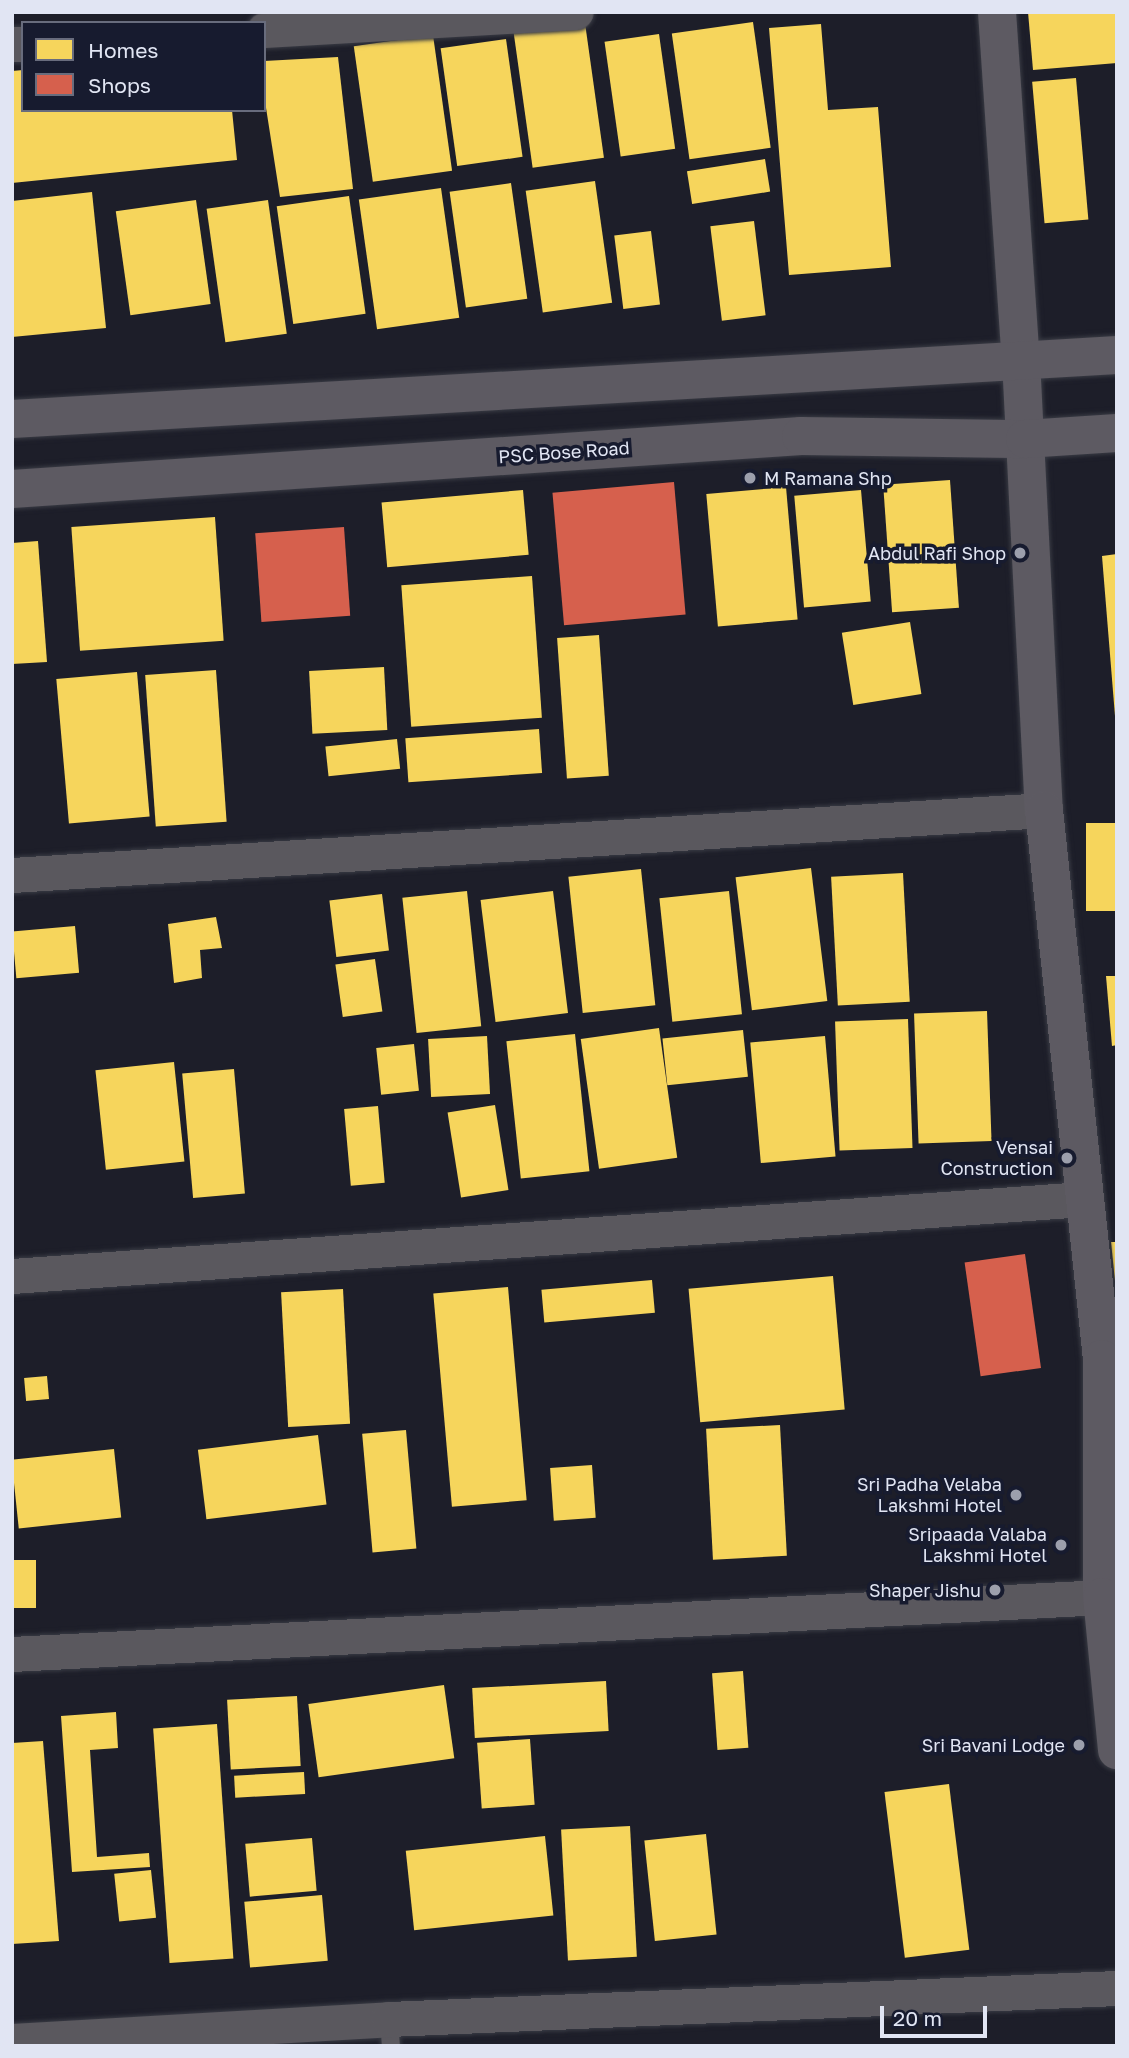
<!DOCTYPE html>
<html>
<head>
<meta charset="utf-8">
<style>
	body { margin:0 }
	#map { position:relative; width:1129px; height:2058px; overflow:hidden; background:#1d1e29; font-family:"Golos Text",sans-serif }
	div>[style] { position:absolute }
	.homes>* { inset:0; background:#f6d55c; transform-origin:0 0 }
	.shops>* { inset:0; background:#d6604d; transform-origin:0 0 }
	.roads { filter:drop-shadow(0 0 2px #393b44) drop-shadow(0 0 2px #393b44) }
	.lane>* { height:18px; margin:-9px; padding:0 9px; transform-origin:9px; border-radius:9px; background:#5a585e }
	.street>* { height:35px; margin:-17.5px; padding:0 17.5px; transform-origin:17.5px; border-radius:17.5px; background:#5a585e }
	.secondary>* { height:38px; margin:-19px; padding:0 19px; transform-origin:19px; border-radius:19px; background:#5d5a62 }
	.dots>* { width:19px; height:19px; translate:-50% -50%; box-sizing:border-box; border:4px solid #171b2f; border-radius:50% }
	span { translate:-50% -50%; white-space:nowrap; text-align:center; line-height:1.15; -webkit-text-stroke:7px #171b2f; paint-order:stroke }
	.street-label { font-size:18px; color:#e1e5f3 }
	.poi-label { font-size:18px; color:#e1e5f3 }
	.left { translate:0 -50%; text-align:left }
	.right { translate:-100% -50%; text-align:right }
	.frame { position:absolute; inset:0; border:14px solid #e1e5f3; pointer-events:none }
	.legend { position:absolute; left:21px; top:21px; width:245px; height:91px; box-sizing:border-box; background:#171b2f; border:2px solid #686c7d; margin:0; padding:9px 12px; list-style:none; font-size:21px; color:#e1e5f3 }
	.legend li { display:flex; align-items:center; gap:14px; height:35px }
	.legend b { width:35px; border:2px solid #686c7d }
	.scale { position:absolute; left:880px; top:2006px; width:107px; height:32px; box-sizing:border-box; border:4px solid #e1e5f3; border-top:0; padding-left:9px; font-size:21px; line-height:24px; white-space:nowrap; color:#e1e5f3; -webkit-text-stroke:5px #171b2f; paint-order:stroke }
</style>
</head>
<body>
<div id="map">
	<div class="homes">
		<i style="clip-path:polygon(1028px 12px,1117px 12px,1117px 63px,1033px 70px)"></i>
		<i style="left:753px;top:22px;width:127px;height:82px;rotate:82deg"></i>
		<i style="left:585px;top:23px;width:136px;height:72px;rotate:82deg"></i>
		<i style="clip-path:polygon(821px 24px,828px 110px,878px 107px,891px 267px,789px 275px,769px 28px)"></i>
		<i style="left:659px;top:34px;width:116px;height:55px;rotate:82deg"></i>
		<i style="left:433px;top:35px;width:137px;height:80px;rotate:82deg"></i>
		<i style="left:506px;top:39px;width:119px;height:66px;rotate:82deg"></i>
		<i style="clip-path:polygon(338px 57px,353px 189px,280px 197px,264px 95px,264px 61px)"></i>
		<i style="clip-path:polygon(23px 70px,23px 110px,232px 110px,237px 160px,12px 183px,12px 71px)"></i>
		<i style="left:1076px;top:78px;width:142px;height:44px;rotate:85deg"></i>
		<i style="left:765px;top:159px;width:33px;height:79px;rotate:81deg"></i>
		<i style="left:595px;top:181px;width:123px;height:70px;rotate:82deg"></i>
		<i style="left:511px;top:183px;width:117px;height:62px;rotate:82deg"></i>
		<i style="left:441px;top:188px;width:131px;height:83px;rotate:82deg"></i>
		<i style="clip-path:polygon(92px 192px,106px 328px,12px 337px,12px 201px)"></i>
		<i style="left:349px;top:196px;width:119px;height:73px;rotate:82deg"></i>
		<i style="left:196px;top:200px;width:105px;height:81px;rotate:82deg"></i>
		<i style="left:268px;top:200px;width:135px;height:62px;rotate:82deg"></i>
		<i style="left:754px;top:221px;width:95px;height:44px;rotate:83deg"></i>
		<i style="left:651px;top:231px;width:74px;height:37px;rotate:83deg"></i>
		<i style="left:950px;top:480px;width:128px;height:67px;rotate:86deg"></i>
		<i style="left:786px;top:487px;width:133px;height:80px;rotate:85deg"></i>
		<i style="left:523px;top:490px;width:65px;height:142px;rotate:85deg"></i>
		<i style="left:861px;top:490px;width:112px;height:67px;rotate:85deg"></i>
		<i style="left:215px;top:517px;width:124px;height:144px;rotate:86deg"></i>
		<i style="clip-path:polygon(38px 541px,47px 662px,12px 664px,12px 543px)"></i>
		<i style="clip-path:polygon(1117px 554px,1117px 716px,1115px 716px,1102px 556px)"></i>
		<i style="left:532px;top:576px;width:142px;height:131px;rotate:86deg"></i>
		<i style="left:910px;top:622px;width:73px;height:69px;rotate:81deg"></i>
		<i style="left:599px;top:635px;width:141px;height:42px;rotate:86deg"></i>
		<i style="left:384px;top:667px;width:63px;height:75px;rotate:87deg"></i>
		<i style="left:216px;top:670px;width:152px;height:71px;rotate:86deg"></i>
		<i style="left:137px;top:672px;width:145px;height:81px;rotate:85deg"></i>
		<i style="left:539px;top:729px;width:44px;height:134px;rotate:86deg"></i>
		<i style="left:397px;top:739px;width:30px;height:72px;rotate:84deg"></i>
		<i style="left:1117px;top:823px;width:88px;height:31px;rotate:90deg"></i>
		<i style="left:811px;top:868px;width:134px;height:76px;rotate:83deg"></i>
		<i style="left:641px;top:869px;width:137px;height:73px;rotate:84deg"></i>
		<i style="left:903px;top:873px;width:129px;height:72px;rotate:87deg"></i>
		<i style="left:467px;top:891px;width:136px;height:65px;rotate:84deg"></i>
		<i style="left:553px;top:891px;width:123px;height:73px;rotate:83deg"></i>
		<i style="left:729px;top:891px;width:124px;height:70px;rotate:84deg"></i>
		<i style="left:382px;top:894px;width:57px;height:53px;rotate:83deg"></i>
		<i style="clip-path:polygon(216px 917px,222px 948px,200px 950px,202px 978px,174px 983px,168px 924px)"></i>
		<i style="left:75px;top:926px;width:47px;height:63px;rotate:85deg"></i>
		<i style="left:375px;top:959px;width:53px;height:40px;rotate:82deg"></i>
		<i style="clip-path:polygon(1106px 976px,1117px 976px,1117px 1045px,1112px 1046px)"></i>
		<i style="left:987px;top:1011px;width:130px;height:73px;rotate:88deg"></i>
		<i style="left:908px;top:1019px;width:129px;height:73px;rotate:88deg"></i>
		<i style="left:659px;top:1028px;width:131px;height:79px;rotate:82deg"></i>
		<i style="left:743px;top:1030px;width:47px;height:81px;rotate:84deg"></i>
		<i style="left:575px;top:1034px;width:138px;height:69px;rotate:84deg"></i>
		<i style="left:487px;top:1036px;width:58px;height:59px;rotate:87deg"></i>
		<i style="left:825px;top:1036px;width:121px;height:75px;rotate:85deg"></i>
		<i style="left:414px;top:1044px;width:47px;height:38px;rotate:84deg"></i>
		<i style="left:174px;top:1062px;width:100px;height:79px;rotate:84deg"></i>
		<i style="left:234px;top:1069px;width:125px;height:52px;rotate:85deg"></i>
		<i style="left:495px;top:1105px;width:86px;height:48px;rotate:81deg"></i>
		<i style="left:378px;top:1106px;width:77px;height:34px;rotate:85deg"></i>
		<i style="clip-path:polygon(1111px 1242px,1117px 1242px,1117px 1281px,1115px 1281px)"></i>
		<i style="left:833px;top:1276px;width:134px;height:145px;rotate:85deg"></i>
		<i style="left:652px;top:1280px;width:33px;height:111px;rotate:85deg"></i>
		<i style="left:508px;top:1287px;width:214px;height:75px;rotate:85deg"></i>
		<i style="left:343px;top:1289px;width:135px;height:62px;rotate:87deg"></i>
		<i style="left:47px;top:1376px;width:23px;height:23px;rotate:85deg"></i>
		<i style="left:780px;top:1425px;width:131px;height:74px;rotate:87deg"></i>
		<i style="left:406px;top:1430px;width:119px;height:44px;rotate:85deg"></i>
		<i style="left:318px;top:1435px;width:70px;height:121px;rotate:83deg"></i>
		<i style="left:114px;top:1449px;width:69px;height:103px;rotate:84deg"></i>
		<i style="left:592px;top:1465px;width:53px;height:42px;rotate:86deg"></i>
		<i style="left:12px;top:1560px;width:24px;height:48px"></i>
		<i style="left:743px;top:1671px;width:77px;height:31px;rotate:86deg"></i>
		<i style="left:606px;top:1681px;width:50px;height:134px;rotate:87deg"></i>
		<i style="left:444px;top:1685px;width:74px;height:137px;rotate:82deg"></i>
		<i style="left:297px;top:1696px;width:70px;height:70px;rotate:87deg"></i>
		<i style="clip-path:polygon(116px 1712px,118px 1748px,90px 1750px,97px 1857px,149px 1853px,150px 1867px,72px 1872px,61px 1716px)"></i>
		<i style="left:217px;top:1724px;width:235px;height:64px;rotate:86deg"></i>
		<i style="left:530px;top:1739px;width:66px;height:53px;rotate:86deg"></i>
		<i style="clip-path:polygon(43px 1741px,59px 1941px,12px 1944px,12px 1743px)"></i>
		<i style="left:304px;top:1772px;width:22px;height:70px;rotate:87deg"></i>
		<i style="left:949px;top:1784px;width:167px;height:65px;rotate:83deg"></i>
		<i style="left:630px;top:1826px;width:131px;height:69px;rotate:87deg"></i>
		<i style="left:706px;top:1834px;width:101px;height:62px;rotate:84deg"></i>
		<i style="left:545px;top:1836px;width:80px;height:140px;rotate:84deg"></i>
		<i style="left:312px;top:1838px;width:53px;height:67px;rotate:85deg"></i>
		<i style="left:151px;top:1870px;width:48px;height:37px;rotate:84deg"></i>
		<i style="left:322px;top:1895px;width:66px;height:78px;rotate:85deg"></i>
	</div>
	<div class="shops">
		<i style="left:674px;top:482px;width:133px;height:122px;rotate:85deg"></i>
		<i style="left:344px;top:527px;width:89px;height:89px;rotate:86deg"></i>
		<i style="left:1025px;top:1254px;width:115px;height:61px;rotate:82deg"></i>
	</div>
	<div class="roads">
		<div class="lane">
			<i style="left:389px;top:2019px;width:27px;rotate:86deg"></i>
		</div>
		<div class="street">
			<i style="left:264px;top:30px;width:312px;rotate:-3.3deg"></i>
			<i style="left:12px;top:44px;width:11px"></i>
			<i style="left:12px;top:875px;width:1034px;rotate:-3.6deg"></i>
			<i style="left:12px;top:1276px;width:1075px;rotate:-4.11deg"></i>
			<i style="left:12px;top:1654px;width:1091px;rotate:-2.99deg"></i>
			<i style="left:12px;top:2041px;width:378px;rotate:-3.3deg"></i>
			<i style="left:389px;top:2019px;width:729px;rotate:-2.44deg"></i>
		</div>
		<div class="secondary">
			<i style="left:997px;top:12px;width:349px;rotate:86.1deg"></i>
			<i style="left:1021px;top:360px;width:451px;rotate:87.1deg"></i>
			<i style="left:1044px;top:810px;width:552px;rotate:83.97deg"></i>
			<i style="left:1102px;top:1359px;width:238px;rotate:90deg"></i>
			<i style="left:1102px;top:1597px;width:154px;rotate:84.4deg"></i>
			<i style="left:12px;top:419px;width:1107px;rotate:-3.31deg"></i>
			<i style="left:12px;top:489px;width:791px;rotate:-3.84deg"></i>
			<i style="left:801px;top:436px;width:224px;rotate:0.8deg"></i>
			<i style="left:1025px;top:439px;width:92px;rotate:-3.7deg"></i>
		</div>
	</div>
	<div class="dots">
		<i style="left:750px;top:478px;background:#9c9fac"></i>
		<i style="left:1020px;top:553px;background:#9c9fac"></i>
		<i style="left:1067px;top:1158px;background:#9c9fac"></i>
		<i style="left:1016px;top:1495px;background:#9c9fac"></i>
		<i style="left:1061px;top:1545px;background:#9c9fac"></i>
		<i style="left:995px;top:1590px;background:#9c9fac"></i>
		<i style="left:1079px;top:1745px;background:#9c9fac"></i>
	</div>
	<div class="street-label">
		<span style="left:564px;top:452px;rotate:-4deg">PSC Bose Road</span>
	</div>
	<div class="poi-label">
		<span class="left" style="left:764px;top:478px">M Ramana Shp</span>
		<span class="right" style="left:1006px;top:553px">Abdul Rafi Shop</span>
		<span class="right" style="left:1053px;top:1158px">Vensai<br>Construction</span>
		<span class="right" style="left:1002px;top:1495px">Sri Padha Velaba<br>Lakshmi Hotel</span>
		<span class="right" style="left:1047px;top:1545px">Sripaada Valaba<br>Lakshmi Hotel</span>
		<span class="right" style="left:981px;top:1590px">Shaper Jishu</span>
		<span class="right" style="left:1065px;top:1745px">Sri Bavani Lodge</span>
	</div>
	<div class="frame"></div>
	<ul class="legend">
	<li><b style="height:19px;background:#f6d55c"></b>Homes</li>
	<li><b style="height:19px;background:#d6604d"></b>Shops</li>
	</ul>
	<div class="scale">20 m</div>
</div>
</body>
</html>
